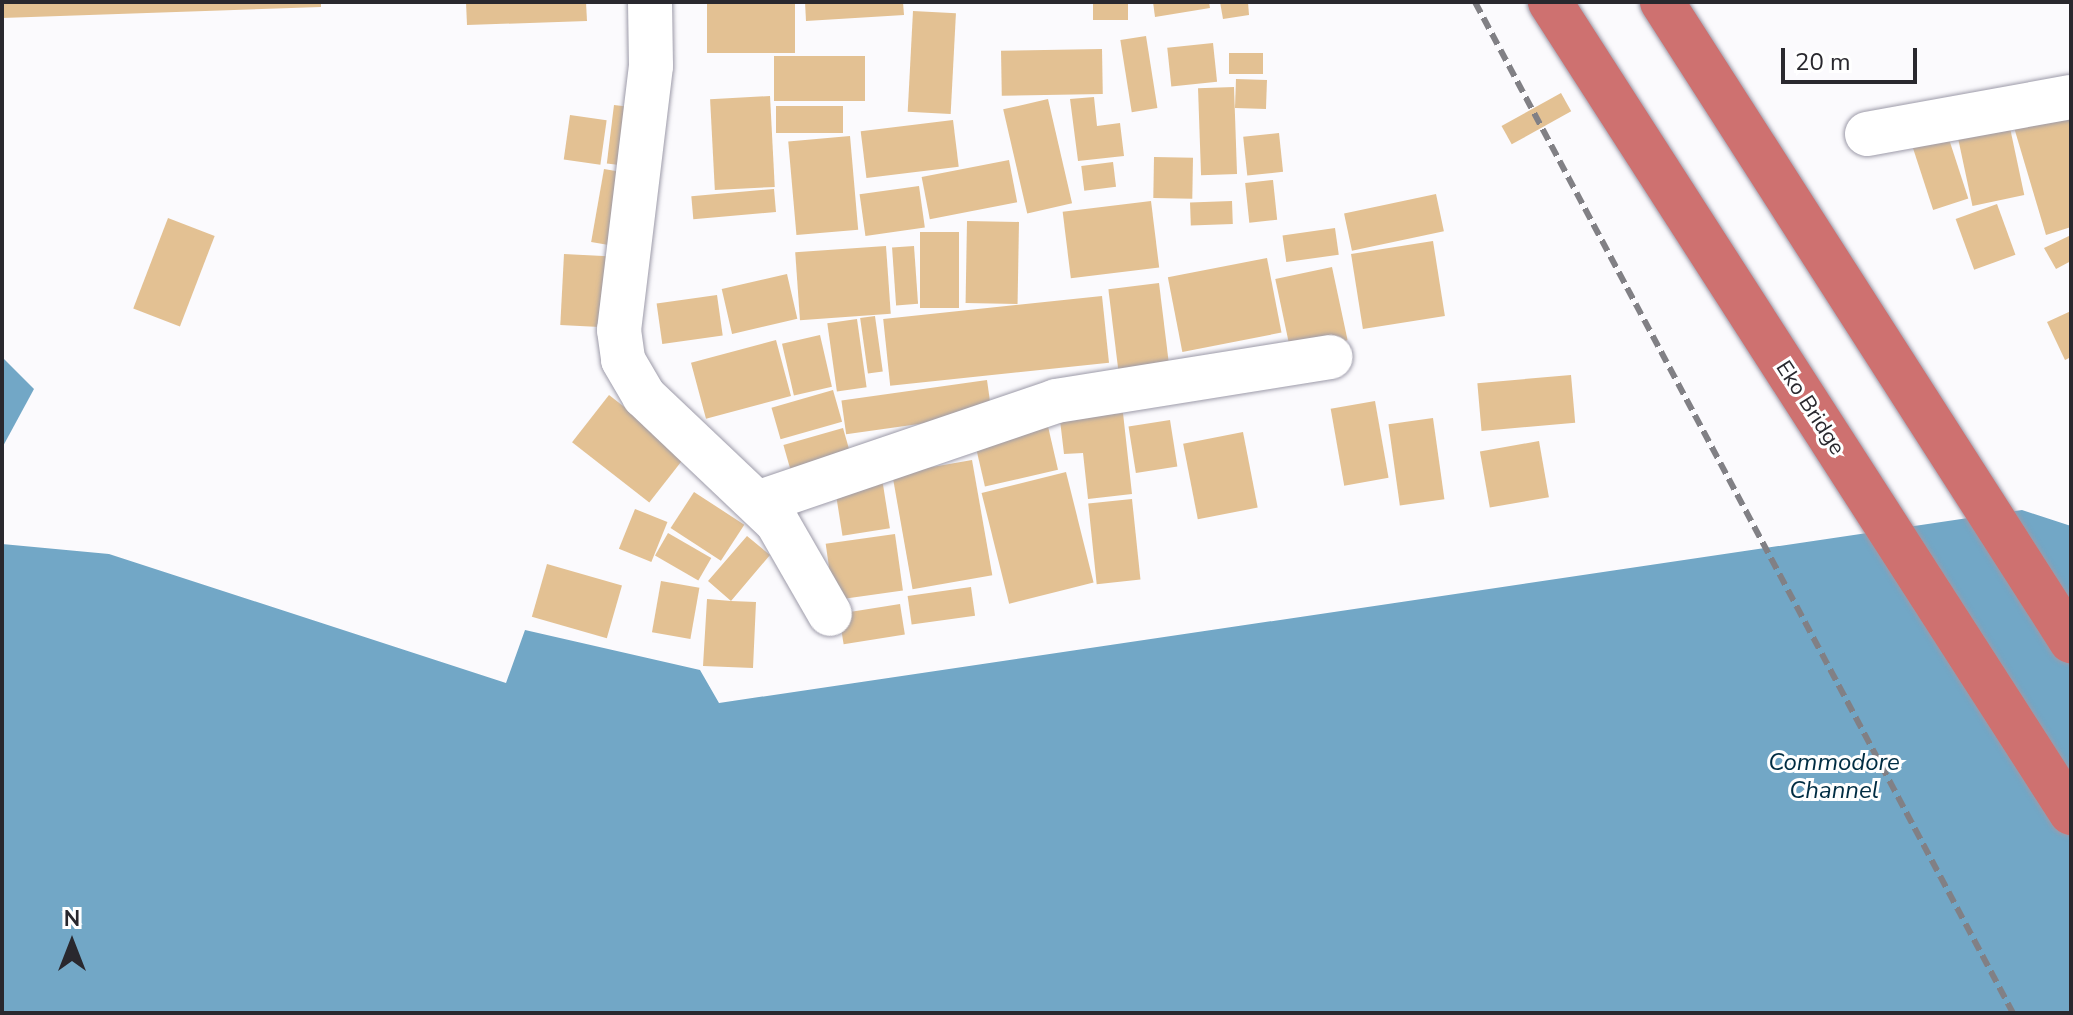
<!DOCTYPE html>
<html>
<head>
<meta charset="utf-8">
<style>
	body { margin:0 }
	#map { position:relative; width:2073px; height:1015px; overflow:hidden; background:#fbfafd; font-family:"Nunito Sans",sans-serif }
	div>[style] { position:absolute }
	.water>* { inset:0; background:#72a7c6 }
	.building>* { inset:0; background:#e3c193; transform-origin:0 0 }
	.roads { filter:drop-shadow(0 0 2px #9d9ba9) drop-shadow(0 0 2px #9d9ba9) }
	.minor>* { height:44px; margin:-22px; padding:0 22px; transform-origin:22px; border-radius:22px; background:#fff }
	.highway>* { height:44px; margin:-22px; padding:0 22px; transform-origin:22px; border-radius:22px; background:#ce7170 }
	.rail>* { height:6px; margin-top:-3px; transform-origin:0; background:repeating-linear-gradient(90deg,#818085 0 12px,transparent 0 18px) }
	span { translate:-50% -50%; white-space:nowrap; text-align:center; line-height:1.15; -webkit-text-stroke:6px #fff; paint-order:stroke }
	.street-label { font-size:22px; color:#29282e }
	.water-label { font-size:24px; color:#002d43; font-style:italic }
	.frame { position:absolute; inset:0; border:4px solid #29282e; pointer-events:none }
	.north { position:absolute; left:32px; top:903px; width:80px; height:80px; -webkit-text-stroke:6px #fff; paint-order:stroke; rotate:0deg; font-size:22px; font-weight:700; line-height:32px; text-align:center; color:#29282e }
	.north::after { content:''; display:block; margin:auto; width:28px; height:36px; background:#29282e; clip-path:polygon(50% 0,100% 100%,50% 72%,0 100%) }
	.scale { position:absolute; left:1781px; top:48px; width:136px; height:36px; box-sizing:border-box; border:4px solid #29282e; border-top:0; padding-left:10px; font-size:24px; line-height:28px; white-space:nowrap; color:#29282e; -webkit-text-stroke:6px #fff; paint-order:stroke }
</style>
</head>
<body>
<div id="map">
	<div class="water">
		<i style="clip-path:polygon(2px 357px,34px 389px,2px 448px)"></i>
		<i style="clip-path:polygon(2022px 510px,2071px 526px,2071px 1013px,2px 1013px,2px 544px,109px 554px,506px 683px,525px 630px,700px 670px,719px 703px)"></i>
	</div>
	<div class="building">
		<i style="clip-path:polygon(2px 2px,321px 2px,321px 7px,2px 18px)"></i>
		<i style="clip-path:polygon(466px 2px,586px 2px,587px 21px,467px 25px)"></i>
		<i style="left:707px;top:2px;width:88px;height:51px"></i>
		<i style="clip-path:polygon(805px 2px,903px 2px,904px 15px,806px 21px)"></i>
		<i style="left:1093px;top:2px;width:35px;height:18px"></i>
		<i style="clip-path:polygon(1153px 2px,1209px 2px,1210px 8px,1155px 17px)"></i>
		<i style="clip-path:polygon(1220px 2px,1248px 2px,1249px 15px,1223px 19px)"></i>
		<i style="left:913px;top:11px;width:43px;height:101px;rotate:3deg"></i>
		<i style="left:1146px;top:36px;width:73px;height:26px;rotate:81deg"></i>
		<i style="left:1213px;top:43px;width:39px;height:46px;rotate:84deg"></i>
		<i style="left:1102px;top:49px;width:45px;height:101px;rotate:89deg"></i>
		<i style="left:1229px;top:53px;width:34px;height:21px"></i>
		<i style="left:865px;top:56px;width:45px;height:91px;rotate:90deg"></i>
		<i style="left:1236px;top:79px;width:31px;height:29px;rotate:2deg"></i>
		<i style="left:1234px;top:87px;width:87px;height:36px;rotate:88deg"></i>
		<i style="left:1561px;top:93px;width:21px;height:68px;rotate:61deg"></i>
		<i style="left:770px;top:96px;width:91px;height:60px;rotate:87deg"></i>
		<i style="clip-path:polygon(1094px 97px,1097px 126px,1120px 123px,1124px 156px,1078px 161px,1070px 99px)"></i>
		<i style="left:1048px;top:99px;width:107px;height:46px;rotate:77deg"></i>
		<i style="left:614px;top:105px;width:25px;height:59px;rotate:7deg"></i>
		<i style="left:843px;top:106px;width:27px;height:67px;rotate:90deg"></i>
		<i style="clip-path:polygon(2071px 108px,2071px 227px,2046px 235px,2013px 124px)"></i>
		<i style="left:2006px;top:109px;width:88px;height:53px;rotate:78deg"></i>
		<i style="left:570px;top:115px;width:37px;height:45px;rotate:8deg"></i>
		<i style="left:953px;top:120px;width:47px;height:93px;rotate:83deg"></i>
		<i style="left:1279px;top:133px;width:39px;height:36px;rotate:84deg"></i>
		<i style="left:1947px;top:133px;width:69px;height:37px;rotate:72deg"></i>
		<i style="left:850px;top:136px;width:94px;height:62px;rotate:85deg"></i>
		<i style="left:1154px;top:157px;width:39px;height:41px;rotate:1deg"></i>
		<i style="left:1009px;top:160px;width:43px;height:89px;rotate:79deg"></i>
		<i style="left:1113px;top:162px;width:25px;height:32px;rotate:83deg"></i>
		<i style="left:604px;top:169px;width:28px;height:74px;rotate:10deg"></i>
		<i style="left:1273px;top:180px;width:40px;height:28px;rotate:84deg"></i>
		<i style="left:919px;top:186px;width:42px;height:60px;rotate:82deg"></i>
		<i style="left:774px;top:189px;width:23px;height:83px;rotate:85deg"></i>
		<i style="left:1436px;top:194px;width:38px;height:94px;rotate:78deg"></i>
		<i style="left:1151px;top:201px;width:67px;height:89px;rotate:83deg"></i>
		<i style="left:1232px;top:201px;width:23px;height:42px;rotate:88deg"></i>
		<i style="left:1997px;top:204px;width:54px;height:44px;rotate:70deg"></i>
		<i style="left:168px;top:218px;width:50px;height:97px;rotate:21deg"></i>
		<i style="left:967px;top:221px;width:52px;height:82px;rotate:1deg"></i>
		<i style="left:1335px;top:228px;width:27px;height:53px;rotate:82deg"></i>
		<i style="left:920px;top:232px;width:39px;height:76px"></i>
		<i style="clip-path:polygon(2071px 235px,2071px 261px,2056px 269px,2044px 248px)"></i>
		<i style="left:1433px;top:241px;width:76px;height:83px;rotate:81deg"></i>
		<i style="left:886px;top:246px;width:68px;height:91px;rotate:86deg"></i>
		<i style="left:914px;top:246px;width:58px;height:22px;rotate:86deg"></i>
		<i style="left:564px;top:254px;width:54px;height:71px;rotate:3deg"></i>
		<i style="left:1267px;top:258px;width:76px;height:101px;rotate:79deg"></i>
		<i style="left:1332px;top:267px;width:75px;height:58px;rotate:78deg"></i>
		<i style="left:787px;top:274px;width:46px;height:67px;rotate:77deg"></i>
		<i style="left:1159px;top:283px;width:95px;height:51px;rotate:83deg"></i>
		<i style="left:717px;top:295px;width:41px;height:61px;rotate:82deg"></i>
		<i style="left:1102px;top:296px;width:67px;height:220px;rotate:84deg"></i>
		<i style="clip-path:polygon(2071px 311px,2071px 357px,2065px 360px,2047px 322px)"></i>
		<i style="left:875px;top:316px;width:56px;height:15px;rotate:82deg"></i>
		<i style="left:857px;top:319px;width:69px;height:30px;rotate:82deg"></i>
		<i style="left:820px;top:335px;width:53px;height:39px;rotate:77deg"></i>
		<i style="left:776px;top:340px;width:58px;height:88px;rotate:75deg"></i>
		<i style="left:1571px;top:375px;width:48px;height:94px;rotate:85deg"></i>
		<i style="left:987px;top:380px;width:34px;height:147px;rotate:82deg"></i>
		<i style="left:833px;top:390px;width:33px;height:64px;rotate:74deg"></i>
		<i style="left:609px;top:395px;width:98px;height:60px;rotate:38deg"></i>
		<i style="left:1375px;top:401px;width:78px;height:45px;rotate:80deg"></i>
		<i style="clip-path:polygon(1123px 413px,1132px 494px,1088px 499px,1083px 453px,1064px 454px,1060px 420px)"></i>
		<i style="left:1433px;top:418px;width:82px;height:45px;rotate:82deg"></i>
		<i style="left:1170px;top:420px;width:47px;height:42px;rotate:81deg"></i>
		<i style="left:1047px;top:422px;width:49px;height:75px;rotate:77deg"></i>
		<i style="left:843px;top:428px;width:26px;height:62px;rotate:74deg"></i>
		<i style="left:1243px;top:432px;width:77px;height:61px;rotate:79deg"></i>
		<i style="left:1539px;top:441px;width:57px;height:60px;rotate:80deg"></i>
		<i style="left:972px;top:460px;width:117px;height:81px;rotate:80deg"></i>
		<i style="left:881px;top:472px;width:57px;height:48px;rotate:81deg"></i>
		<i style="left:1066px;top:472px;width:114px;height:87px;rotate:76deg"></i>
		<i style="left:694px;top:492px;width:60px;height:43px;rotate:33deg"></i>
		<i style="left:1132px;top:499px;width:81px;height:44px;rotate:84deg"></i>
		<i style="left:635px;top:509px;width:35px;height:43px;rotate:22deg"></i>
		<i style="left:668px;top:533px;width:50px;height:26px;rotate:30deg"></i>
		<i style="left:895px;top:534px;width:57px;height:70px;rotate:82deg"></i>
		<i style="clip-path:polygon(747px 536px,770px 555px,731px 601px,756px 602px,753px 668px,703px 666px,707px 599px,731px 601px,708px 581px)"></i>
		<i style="left:547px;top:564px;width:78px;height:55px;rotate:16deg"></i>
		<i style="left:661px;top:581px;width:39px;height:52px;rotate:10deg"></i>
		<i style="left:971px;top:587px;width:29px;height:64px;rotate:82deg"></i>
		<i style="left:900px;top:604px;width:31px;height:62px;rotate:81deg"></i>
	</div>
	<div class="roads">
		<div class="minor">
			<i style="left:650px;top:2px;width:64px;rotate:89.1deg"></i>
			<i style="left:651px;top:66px;width:266px;rotate:96.9deg"></i>
			<i style="left:619px;top:330px;width:30px;rotate:82deg"></i>
			<i style="left:623px;top:360px;width:42px;rotate:59.7deg"></i>
			<i style="left:644px;top:396px;width:183px;rotate:43.5deg"></i>
			<i style="left:777px;top:522px;width:106px;rotate:60.1deg"></i>
			<i style="left:1867px;top:134px;width:207px;rotate:-10.3deg"></i>
			<i style="left:760px;top:502px;width:313px;rotate:-18.8deg"></i>
			<i style="left:1056px;top:401px;width:278px;rotate:-9.1deg"></i>
		</div>
		<div class="highway">
			<i style="left:1550px;top:2px;width:964px;rotate:57.28deg"></i>
			<i style="left:1662px;top:2px;width:759px;rotate:57.38deg"></i>
		</div>
	</div>
	<div class="rail">
		<i style="left:1475px;top:2px;width:1145px;rotate:61.98deg"></i>
	</div>
	<div class="street-label">
		<span style="left:1810px;top:408px;rotate:57deg">Eko Bridge</span>
	</div>
	<div class="water-label">
		<span style="left:1834px;top:777px">Commodore<br>Channel</span>
	</div>
	<div class="frame"></div>
	<div class="north">N</div>
	<div class="scale">20 m</div>
</div>
</body>
</html>
